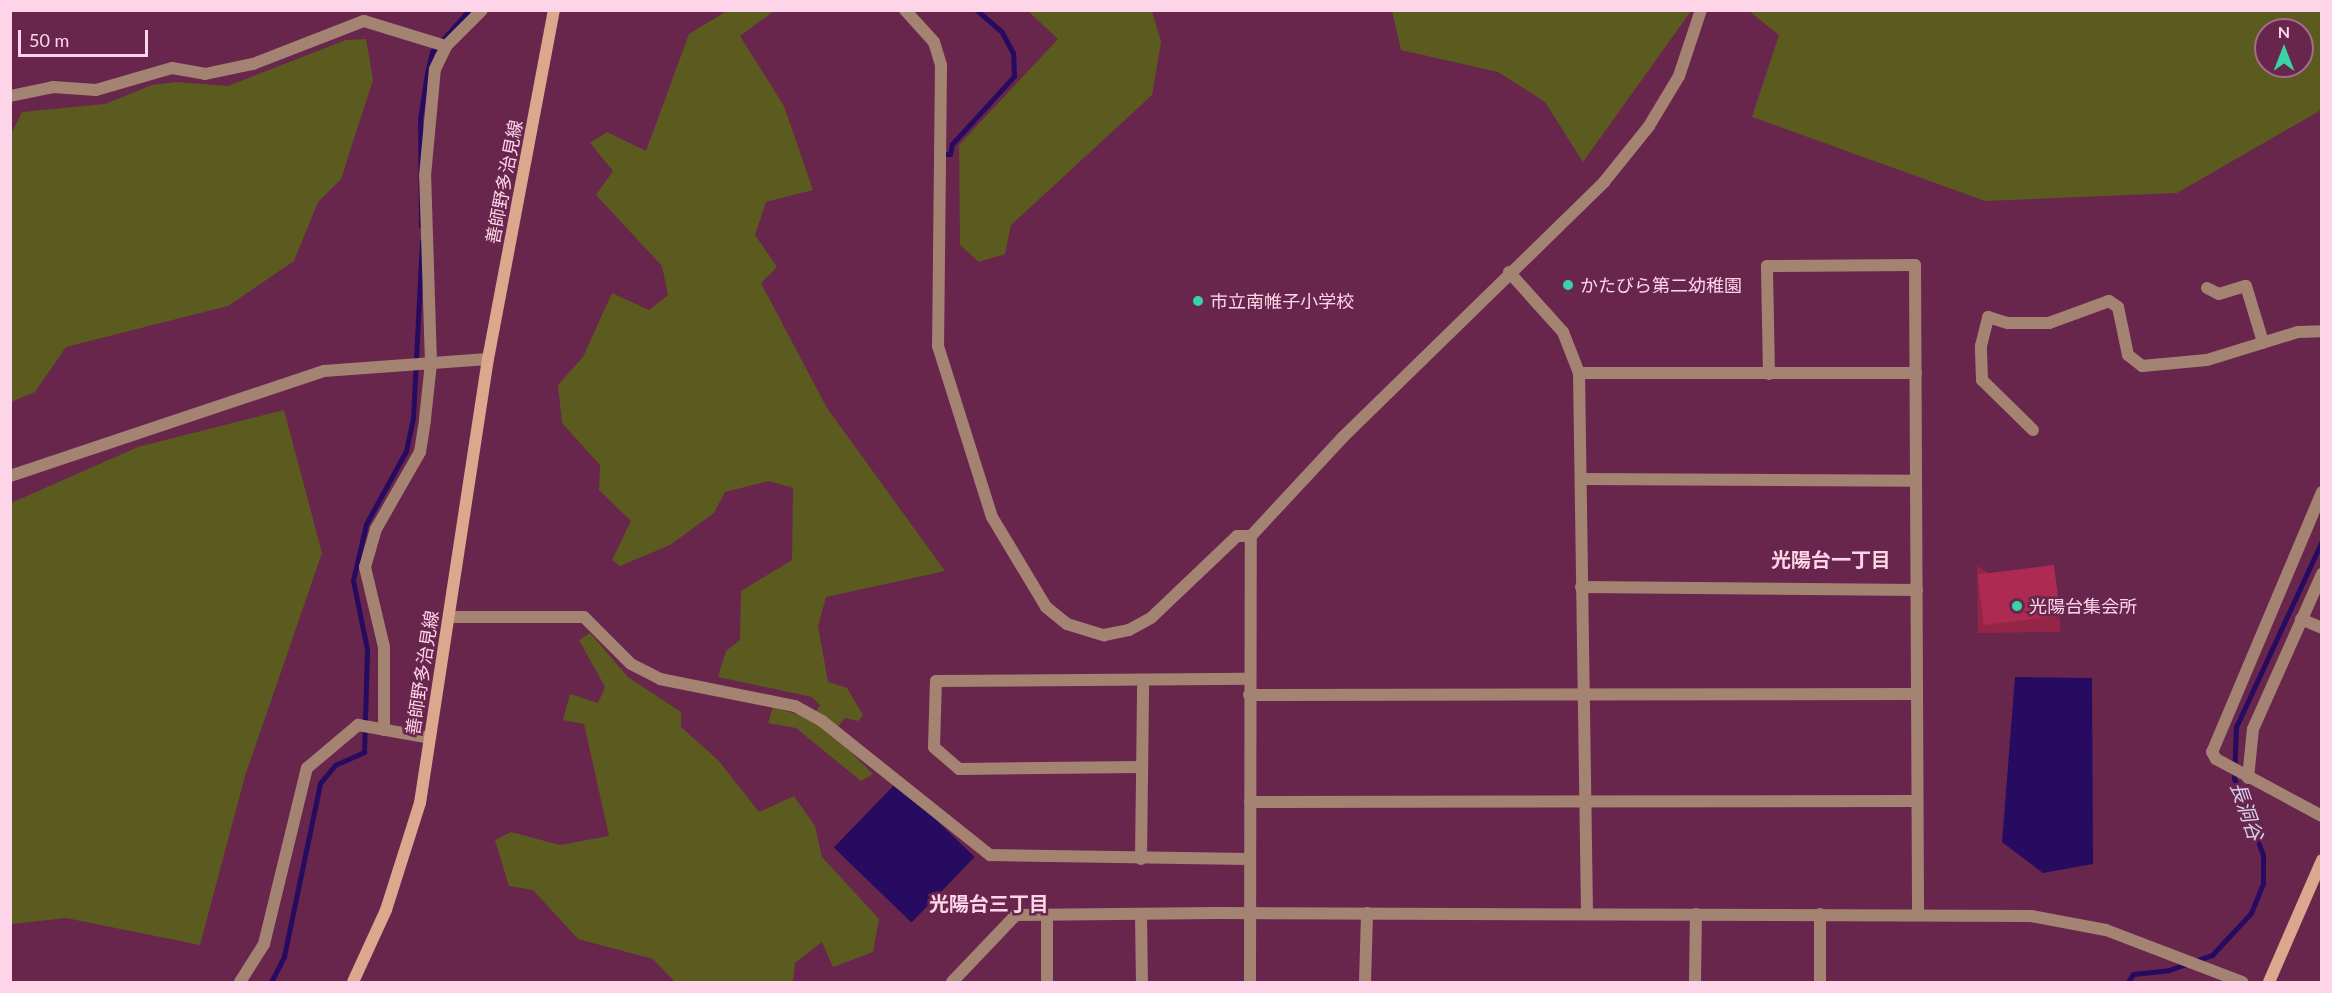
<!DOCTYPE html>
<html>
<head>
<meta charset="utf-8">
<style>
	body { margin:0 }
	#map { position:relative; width:2332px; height:993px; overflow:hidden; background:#69264c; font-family:Lato,"Noto Sans JP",sans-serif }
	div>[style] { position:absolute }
	.green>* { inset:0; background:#5b5a1f }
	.water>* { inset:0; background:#270b60; transform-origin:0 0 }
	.stream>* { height:5px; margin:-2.5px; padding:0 2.5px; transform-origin:2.5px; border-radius:2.5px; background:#270b60 }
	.minor>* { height:12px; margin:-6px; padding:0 6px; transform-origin:6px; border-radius:6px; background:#a48373 }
	.tertiary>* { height:12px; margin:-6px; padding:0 6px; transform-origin:6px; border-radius:6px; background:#a48373 }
	.secondary>* { height:12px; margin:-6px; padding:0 6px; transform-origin:6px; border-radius:6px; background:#dba78d }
	.wall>* { inset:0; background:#952547 }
	.building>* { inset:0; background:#ad2b52; transform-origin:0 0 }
	.dots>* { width:16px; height:16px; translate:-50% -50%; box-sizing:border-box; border:3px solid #69264c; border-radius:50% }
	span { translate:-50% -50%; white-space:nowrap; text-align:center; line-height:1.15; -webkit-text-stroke:5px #69264c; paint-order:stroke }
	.street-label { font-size:18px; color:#fed5e8 }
	.poi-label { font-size:18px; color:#fed5e8 }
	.left { translate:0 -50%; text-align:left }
	.neighbourhood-label { font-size:20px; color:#fed5e8; font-weight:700 }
	.water-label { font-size:20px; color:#d2d0ed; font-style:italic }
	.frame { position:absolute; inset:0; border:12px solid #fed5e8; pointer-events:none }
	.north { position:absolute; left:2254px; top:18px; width:60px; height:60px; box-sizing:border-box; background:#69264c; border:2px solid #a56c8a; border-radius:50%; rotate:0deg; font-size:16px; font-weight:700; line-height:24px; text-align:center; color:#fed5e8 }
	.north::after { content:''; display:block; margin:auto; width:21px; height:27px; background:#38d4a6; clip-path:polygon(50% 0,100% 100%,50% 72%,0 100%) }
	.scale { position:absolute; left:18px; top:30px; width:130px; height:27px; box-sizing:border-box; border:3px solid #fed5e8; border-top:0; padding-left:8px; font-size:18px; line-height:21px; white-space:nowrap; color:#fed5e8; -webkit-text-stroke:4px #69264c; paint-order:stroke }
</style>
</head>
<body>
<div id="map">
	<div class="green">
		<i style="clip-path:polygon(727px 11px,774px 11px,740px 36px,784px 106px,813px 190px,766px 202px,755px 235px,777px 267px,761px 283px,827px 408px,945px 571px,826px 597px,818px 626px,828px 682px,847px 688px,863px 715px,858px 721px,845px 718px,832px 733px,873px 774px,861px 781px,796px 728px,768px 723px,773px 707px,812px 719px,820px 705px,812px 697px,718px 677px,726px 651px,740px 640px,741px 591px,792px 560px,793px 488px,769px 481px,725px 492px,714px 513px,670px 545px,620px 566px,612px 560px,631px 521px,599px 490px,600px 465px,562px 423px,558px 385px,583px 357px,612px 293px,649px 310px,668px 295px,662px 266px,596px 195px,613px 171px,590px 143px,607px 132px,646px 151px,689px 34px)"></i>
		<i style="clip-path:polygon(1028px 11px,1152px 11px,1161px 42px,1152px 95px,1011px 225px,1005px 254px,979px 262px,960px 245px,959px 145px,1058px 39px)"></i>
		<i style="clip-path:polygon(1392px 11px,1392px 10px,1691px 11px,1583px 162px,1545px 102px,1498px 72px,1401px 50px)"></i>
		<i style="clip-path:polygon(evenodd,1749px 11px,2321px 11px,2321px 110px,2177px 193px,1985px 201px,1752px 117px,1779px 35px,1749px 11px,2266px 30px,2302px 30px,2302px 66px,2266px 66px,2266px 30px)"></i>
		<i style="clip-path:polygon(366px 39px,373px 80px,341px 179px,318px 202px,294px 261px,228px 306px,66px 347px,35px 392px,11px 402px,10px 136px,22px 112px,105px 104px,152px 85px,176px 82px,228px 86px,346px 40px)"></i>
		<i style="clip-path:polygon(284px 410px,322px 553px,245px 776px,200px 945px,66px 918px,11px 924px,11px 503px,138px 447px)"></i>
		<i style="clip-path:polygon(590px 633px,628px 677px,681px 712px,681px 727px,718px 760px,759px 812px,794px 796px,815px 826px,822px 857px,879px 919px,873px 952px,833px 967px,822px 942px,795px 963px,793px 982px,675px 982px,653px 959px,578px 939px,533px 890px,509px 886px,495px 840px,511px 832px,560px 845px,609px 836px,584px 724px,563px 720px,570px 694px,598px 703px,605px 687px,579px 640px)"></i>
	</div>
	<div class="water">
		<i style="clip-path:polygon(2015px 677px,2092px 678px,2093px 864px,2043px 873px,2002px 842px)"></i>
		<i style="left:897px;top:782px;width:108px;height:91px;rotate:44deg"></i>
	</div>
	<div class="stream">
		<i style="left:942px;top:154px;width:8px"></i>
		<i style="left:950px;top:154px;width:10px;rotate:-79deg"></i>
		<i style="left:952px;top:144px;width:92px;rotate:-47.6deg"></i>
		<i style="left:1014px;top:76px;width:23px;rotate:-92deg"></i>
		<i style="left:1013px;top:53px;width:24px;rotate:-118deg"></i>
		<i style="left:1002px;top:32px;width:33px;rotate:-139deg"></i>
		<i style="left:421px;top:226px;width:107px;rotate:-90.5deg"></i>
		<i style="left:420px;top:119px;width:47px;rotate:-81.3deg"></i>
		<i style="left:427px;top:73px;width:22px;rotate:-77deg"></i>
		<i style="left:432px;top:52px;width:56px;rotate:-48.6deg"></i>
		<i style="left:271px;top:982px;width:29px;rotate:-63deg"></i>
		<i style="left:284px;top:956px;width:177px;rotate:-78.2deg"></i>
		<i style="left:320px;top:783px;width:23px;rotate:-50deg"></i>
		<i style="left:335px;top:765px;width:32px;rotate:-24deg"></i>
		<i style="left:364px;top:752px;width:103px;rotate:-88.3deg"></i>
		<i style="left:367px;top:649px;width:70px;rotate:-101.5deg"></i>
		<i style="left:353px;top:580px;width:57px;rotate:-76.9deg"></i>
		<i style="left:366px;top:524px;width:83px;rotate:-61.3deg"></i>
		<i style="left:406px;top:451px;width:34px;rotate:-78deg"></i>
		<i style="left:413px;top:418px;width:177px;rotate:-87.1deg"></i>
		<i style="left:2128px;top:982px;width:9px;rotate:-58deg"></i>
		<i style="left:2133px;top:974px;width:36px;rotate:-6deg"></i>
		<i style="left:2169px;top:970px;width:46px;rotate:-19.2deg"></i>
		<i style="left:2212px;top:955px;width:57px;rotate:-47.1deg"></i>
		<i style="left:2251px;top:913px;width:32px;rotate:-68deg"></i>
		<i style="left:2263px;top:883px;width:28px;rotate:-90deg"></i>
		<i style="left:2263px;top:855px;width:82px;rotate:-110.6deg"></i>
		<i style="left:2234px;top:778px;width:51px;rotate:-87.8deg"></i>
		<i style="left:2236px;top:727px;width:205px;rotate:-65.2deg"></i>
	</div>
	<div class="minor">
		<i style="left:905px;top:10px;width:43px;rotate:47.8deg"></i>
		<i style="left:934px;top:42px;width:24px;rotate:73deg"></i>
		<i style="left:941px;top:65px;width:281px;rotate:90.6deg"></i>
		<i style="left:938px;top:346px;width:179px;rotate:72.5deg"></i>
		<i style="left:992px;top:517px;width:105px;rotate:59deg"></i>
		<i style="left:1046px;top:607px;width:27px;rotate:39deg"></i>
		<i style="left:1067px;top:624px;width:39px;rotate:17deg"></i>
		<i style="left:1104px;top:635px;width:25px;rotate:-11deg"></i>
		<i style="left:1129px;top:630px;width:26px;rotate:-29deg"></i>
		<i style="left:1152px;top:617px;width:117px;rotate:-43.6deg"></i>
		<i style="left:1237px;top:536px;width:14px"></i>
		<i style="left:10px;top:96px;width:44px;rotate:-11.8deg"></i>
		<i style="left:53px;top:87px;width:43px;rotate:4deg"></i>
		<i style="left:96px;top:90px;width:79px;rotate:-16.1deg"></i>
		<i style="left:172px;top:68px;width:34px;rotate:10deg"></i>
		<i style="left:205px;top:74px;width:49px;rotate:-11.8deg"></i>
		<i style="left:253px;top:64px;width:119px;rotate:-21.2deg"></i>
		<i style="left:364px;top:21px;width:86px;rotate:17deg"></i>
		<i style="left:1509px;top:272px;width:81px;rotate:48deg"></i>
		<i style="left:1563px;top:332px;width:44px;rotate:68.7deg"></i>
		<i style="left:1579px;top:373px;width:540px;rotate:89.15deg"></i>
		<i style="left:2207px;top:288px;width:13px;rotate:27deg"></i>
		<i style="left:2219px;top:294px;width:28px;rotate:-17deg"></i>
		<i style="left:2246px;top:286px;width:59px;rotate:73.1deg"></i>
		<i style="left:1579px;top:373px;width:337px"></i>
		<i style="left:1769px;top:374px;width:108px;rotate:-91.1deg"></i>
		<i style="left:1767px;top:266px;width:148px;rotate:-0.4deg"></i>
		<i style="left:1915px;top:265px;width:648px;rotate:89.73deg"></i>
		<i style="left:2033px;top:430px;width:71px;rotate:-135.6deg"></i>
		<i style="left:1982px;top:380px;width:34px;rotate:-92deg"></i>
		<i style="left:1981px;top:346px;width:30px;rotate:-76deg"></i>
		<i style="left:1988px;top:317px;width:21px;rotate:17deg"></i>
		<i style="left:2008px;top:323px;width:41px"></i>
		<i style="left:2049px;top:323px;width:64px;rotate:-20.1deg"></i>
		<i style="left:2109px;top:301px;width:11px;rotate:34deg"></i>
		<i style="left:2118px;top:307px;width:49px;rotate:78.2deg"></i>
		<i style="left:2128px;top:355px;width:18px;rotate:38deg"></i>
		<i style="left:2142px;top:366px;width:65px;rotate:-5.3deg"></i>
		<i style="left:2207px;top:360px;width:95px;rotate:-17.1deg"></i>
		<i style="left:2298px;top:332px;width:24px;rotate:-2deg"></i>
		<i style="left:10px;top:476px;width:331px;rotate:-18.5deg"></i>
		<i style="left:324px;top:371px;width:164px;rotate:-4.2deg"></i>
		<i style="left:1583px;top:479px;width:333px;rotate:0.3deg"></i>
		<i style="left:2322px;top:492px;width:282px;rotate:112.9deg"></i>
		<i style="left:2212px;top:752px;width:8px;rotate:60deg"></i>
		<i style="left:2216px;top:759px;width:120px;rotate:28.3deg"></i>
		<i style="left:1581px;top:587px;width:336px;rotate:0.5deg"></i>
		<i style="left:450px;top:617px;width:134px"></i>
		<i style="left:584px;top:617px;width:66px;rotate:45deg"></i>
		<i style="left:631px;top:664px;width:33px;rotate:27deg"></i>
		<i style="left:660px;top:679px;width:138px;rotate:11.3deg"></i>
		<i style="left:795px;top:706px;width:31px;rotate:29deg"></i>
		<i style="left:822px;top:721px;width:215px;rotate:38.6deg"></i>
		<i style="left:990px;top:855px;width:260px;rotate:0.9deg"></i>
		<i style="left:2301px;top:619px;width:23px;rotate:23deg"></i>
		<i style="left:1249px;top:695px;width:668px;rotate:-0.09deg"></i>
		<i style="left:384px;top:730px;width:83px;rotate:-90deg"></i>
		<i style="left:384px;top:647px;width:82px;rotate:-103.4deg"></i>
		<i style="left:365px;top:567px;width:40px;rotate:-74deg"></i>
		<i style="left:376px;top:529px;width:89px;rotate:-60.3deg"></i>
		<i style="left:420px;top:452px;width:33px;rotate:-81deg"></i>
		<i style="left:425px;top:419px;width:56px;rotate:-83.9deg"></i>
		<i style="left:431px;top:363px;width:187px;rotate:-91.8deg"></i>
		<i style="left:425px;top:176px;width:107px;rotate:-84.7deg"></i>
		<i style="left:435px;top:69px;width:25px;rotate:-64deg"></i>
		<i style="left:446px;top:46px;width:51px;rotate:-45deg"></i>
		<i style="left:1140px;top:767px;width:181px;rotate:179.4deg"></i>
		<i style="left:959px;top:769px;width:33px;rotate:-139deg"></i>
		<i style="left:934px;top:747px;width:66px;rotate:-88.3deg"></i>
		<i style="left:936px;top:681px;width:314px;rotate:-0.4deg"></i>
		<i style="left:2248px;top:778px;width:49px;rotate:-84.2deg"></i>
		<i style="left:2253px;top:729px;width:170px;rotate:-66deg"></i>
		<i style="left:1250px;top:802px;width:667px;rotate:-0.09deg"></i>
		<i style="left:1141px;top:859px;width:176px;rotate:-89.3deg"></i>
		<i style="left:1141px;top:914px;width:68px;rotate:89.2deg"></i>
		<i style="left:1820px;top:914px;width:68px;rotate:90deg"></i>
		<i style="left:1047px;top:915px;width:67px;rotate:90deg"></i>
		<i style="left:240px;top:982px;width:45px;rotate:-57.7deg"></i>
		<i style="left:264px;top:944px;width:181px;rotate:-76.3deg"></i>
		<i style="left:307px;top:768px;width:67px;rotate:-40.1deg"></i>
		<i style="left:358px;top:725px;width:73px;rotate:10.2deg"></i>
		<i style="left:1365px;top:982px;width:69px;rotate:-88.3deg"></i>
		<i style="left:1695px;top:982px;width:68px;rotate:-89.2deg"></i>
	</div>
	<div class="tertiary">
		<i style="left:952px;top:982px;width:93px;rotate:-46.3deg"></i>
		<i style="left:1016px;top:915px;width:201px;rotate:-0.6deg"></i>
		<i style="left:1217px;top:913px;width:814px;rotate:0.21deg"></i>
		<i style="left:2031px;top:916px;width:76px;rotate:10.6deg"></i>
		<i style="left:2106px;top:930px;width:146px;rotate:20.9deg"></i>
		<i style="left:1250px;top:982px;width:446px;rotate:-89.9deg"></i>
		<i style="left:1251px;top:536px;width:135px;rotate:-47.1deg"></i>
		<i style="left:1343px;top:437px;width:365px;rotate:-44.3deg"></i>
		<i style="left:1604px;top:182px;width:72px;rotate:-51.2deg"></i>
		<i style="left:1649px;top:126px;width:58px;rotate:-59deg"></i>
		<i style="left:1679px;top:76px;width:70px;rotate:-71.6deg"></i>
	</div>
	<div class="secondary">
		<i style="left:353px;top:982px;width:79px;rotate:-65.4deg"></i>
		<i style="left:386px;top:910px;width:112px;rotate:-72.4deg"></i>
		<i style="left:420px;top:803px;width:449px;rotate:-81.3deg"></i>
		<i style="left:488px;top:359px;width:355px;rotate:-79.3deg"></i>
		<i style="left:2269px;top:982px;width:133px;rotate:-66.5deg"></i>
	</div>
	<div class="wall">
		<i style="clip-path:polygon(1977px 566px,2060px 616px,2060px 632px,1978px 633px)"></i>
	</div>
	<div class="building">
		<i style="left:2054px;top:565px;width:51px;height:77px;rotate:83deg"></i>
	</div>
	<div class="dots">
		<i style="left:1568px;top:285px;background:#38d4a6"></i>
		<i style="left:1198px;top:301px;background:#38d4a6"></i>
		<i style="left:2017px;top:606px;background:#38d4a6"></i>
	</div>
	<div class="street-label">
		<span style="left:504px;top:182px;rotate:-79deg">善師野多治見線</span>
		<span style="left:422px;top:673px;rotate:-81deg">善師野多治見線</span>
	</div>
	<div class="poi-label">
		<span class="left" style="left:1580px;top:285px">かたびら第二幼稚園</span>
		<span class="left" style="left:1210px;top:301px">市立南帷子小学校</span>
		<span class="left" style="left:2029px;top:606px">光陽台集会所</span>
	</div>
	<div class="neighbourhood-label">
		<span style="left:1831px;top:559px">光陽台一丁目</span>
		<span style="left:989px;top:903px">光陽台三丁目</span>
	</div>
	<div class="water-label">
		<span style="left:2247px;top:811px;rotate:71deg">長洞谷</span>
	</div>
	<div class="frame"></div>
	<div class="north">N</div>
	<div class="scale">50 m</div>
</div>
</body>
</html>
